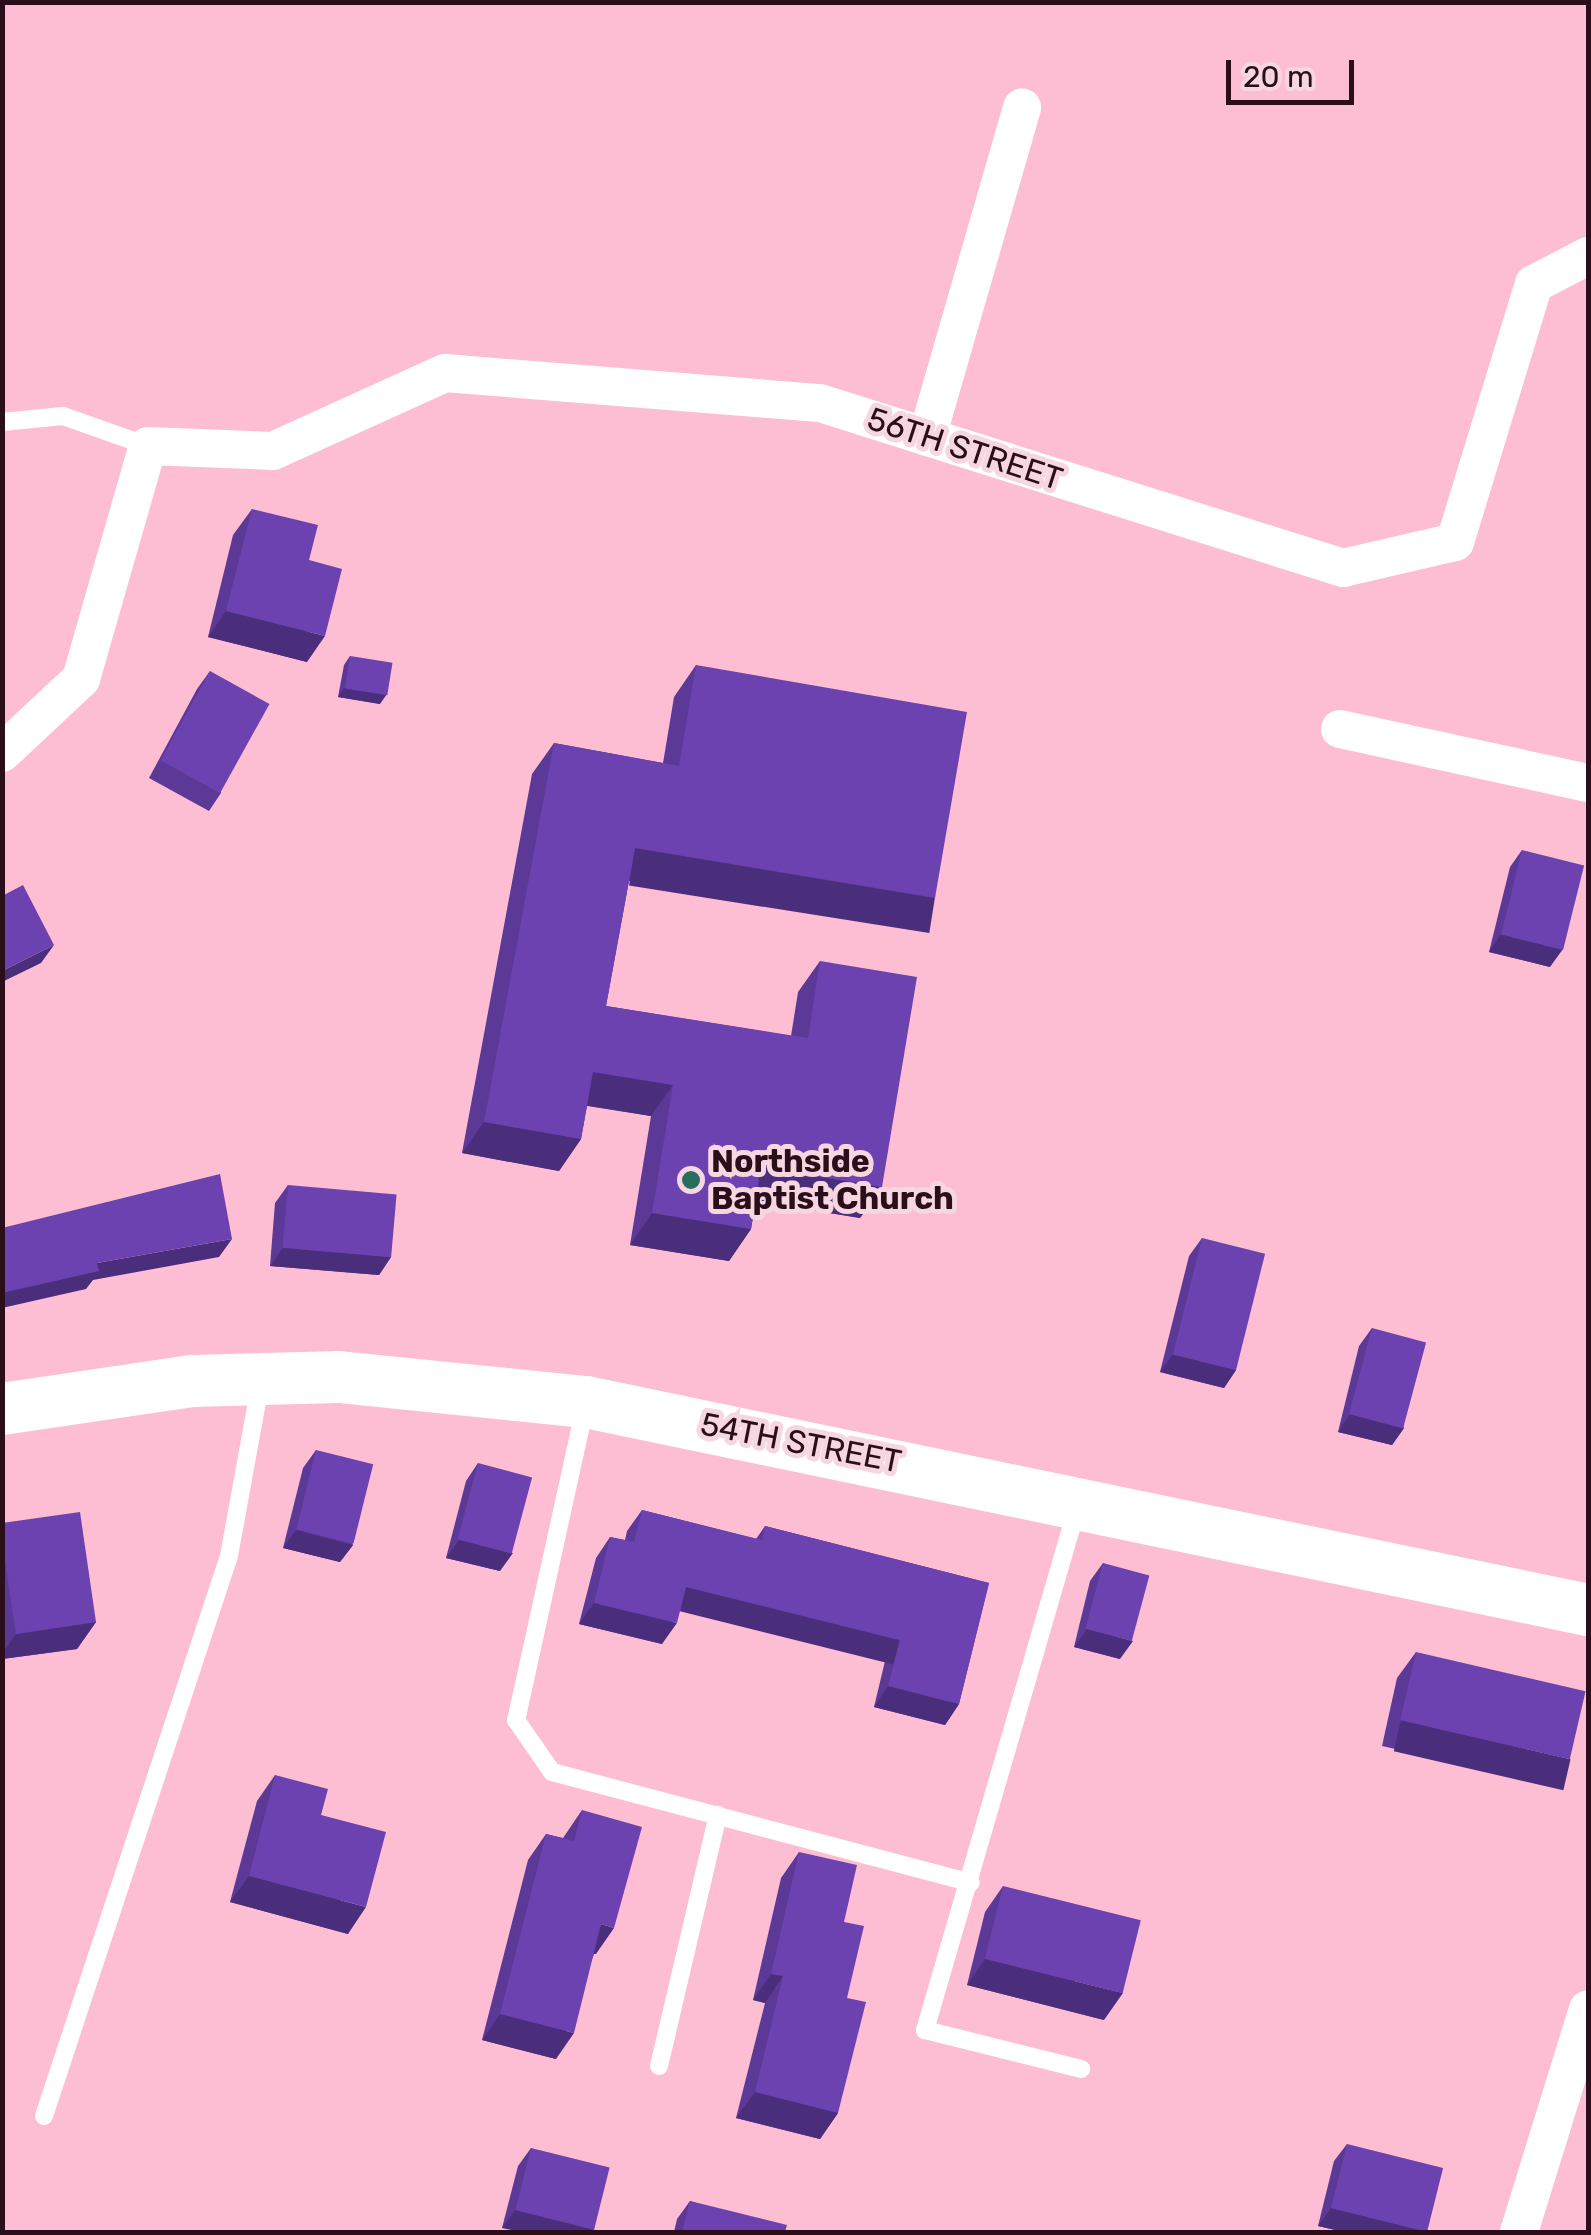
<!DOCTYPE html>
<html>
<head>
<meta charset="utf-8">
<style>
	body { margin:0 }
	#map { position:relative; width:1591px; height:2235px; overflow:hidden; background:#fdbed3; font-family:Rubik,sans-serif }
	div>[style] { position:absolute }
	.lane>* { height:18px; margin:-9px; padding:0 9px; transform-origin:9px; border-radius:9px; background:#fff }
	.street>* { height:38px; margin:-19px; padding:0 19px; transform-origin:19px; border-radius:19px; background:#fff }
	.secondary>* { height:52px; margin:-26px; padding:0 26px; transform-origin:26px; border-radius:26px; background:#fff }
	.wall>* { inset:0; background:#5c3997 }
	.shaded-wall>* { inset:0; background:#4b2e7b; transform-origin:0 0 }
	.building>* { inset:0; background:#6b42b0; transform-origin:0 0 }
	.dots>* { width:28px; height:28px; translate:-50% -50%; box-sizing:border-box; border:5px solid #f6d6e0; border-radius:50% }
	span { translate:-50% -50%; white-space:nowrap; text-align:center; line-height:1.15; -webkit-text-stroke:10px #f6d6e0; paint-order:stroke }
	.street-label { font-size:32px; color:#2a0e19 }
	.poi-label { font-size:32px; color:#2a0e19; font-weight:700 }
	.left { translate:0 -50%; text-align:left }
	.frame { position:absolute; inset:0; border:5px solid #2a0e19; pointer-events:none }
	.scale { position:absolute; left:1226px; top:60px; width:128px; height:45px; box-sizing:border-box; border:5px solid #2a0e19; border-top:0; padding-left:12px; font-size:30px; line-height:35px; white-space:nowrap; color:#2a0e19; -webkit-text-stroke:8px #f6d6e0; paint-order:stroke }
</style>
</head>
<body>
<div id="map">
	<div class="lane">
		<i style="left:2px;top:422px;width:61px;rotate:-5.6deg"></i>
		<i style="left:63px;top:416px;width:90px;rotate:19.4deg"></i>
		<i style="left:585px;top:1407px;width:321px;rotate:102.4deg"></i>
		<i style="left:516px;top:1720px;width:63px;rotate:55.3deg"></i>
		<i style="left:552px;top:1772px;width:433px;rotate:14.8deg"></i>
		<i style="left:1077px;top:1508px;width:544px;rotate:106.23deg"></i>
		<i style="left:925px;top:2030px;width:161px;rotate:14deg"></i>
		<i style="left:659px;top:2066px;width:258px;rotate:-76.8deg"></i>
		<i style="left:44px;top:2116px;width:590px;rotate:-71.72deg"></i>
		<i style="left:229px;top:1556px;width:174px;rotate:-79.7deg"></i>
	</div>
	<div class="street">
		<i style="left:927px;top:437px;width:343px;rotate:-73.9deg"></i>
		<i style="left:1340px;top:729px;width:254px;rotate:12.3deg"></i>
		<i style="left:2px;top:753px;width:108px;rotate:-43.1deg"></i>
		<i style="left:81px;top:679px;width:242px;rotate:-74deg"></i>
		<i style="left:148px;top:446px;width:125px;rotate:2.3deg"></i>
		<i style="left:273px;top:451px;width:189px;rotate:-24.4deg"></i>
		<i style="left:445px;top:373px;width:376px;rotate:4.6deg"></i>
		<i style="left:820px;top:403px;width:548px;rotate:17.51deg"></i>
		<i style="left:1343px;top:568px;width:115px;rotate:-13.1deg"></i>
		<i style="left:1455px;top:542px;width:270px;rotate:-73deg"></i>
		<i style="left:1534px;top:284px;width:61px;rotate:-27.4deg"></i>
		<i style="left:1519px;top:2232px;width:233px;rotate:-72.8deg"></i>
	</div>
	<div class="secondary">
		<i style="left:2px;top:1409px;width:192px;rotate:-8.4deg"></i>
		<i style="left:192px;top:1381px;width:147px;rotate:-1.6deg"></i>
		<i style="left:339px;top:1377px;width:248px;rotate:5.8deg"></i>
		<i style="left:586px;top:1402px;width:1023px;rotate:11.73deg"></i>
	</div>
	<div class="wall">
		<i style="clip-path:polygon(252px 509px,309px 560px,307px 662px,208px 637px,233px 535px)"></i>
		<i style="clip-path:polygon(350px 656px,380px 704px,338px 697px,344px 665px)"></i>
		<i style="clip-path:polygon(696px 665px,913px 930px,629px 881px,606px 1006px,791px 1036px,798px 992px,820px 961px,882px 1187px,860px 1218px,756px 1201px,751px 1229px,729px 1261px,630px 1245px,651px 1116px,587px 1106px,581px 1139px,559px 1171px,462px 1153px,532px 774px,554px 743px,663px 763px,674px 697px)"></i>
		<i style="clip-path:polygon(210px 671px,221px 793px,209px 811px,149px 778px,197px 689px)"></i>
		<i style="clip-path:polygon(1522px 850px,1550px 967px,1489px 952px,1510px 867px)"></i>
		<i style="clip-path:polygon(288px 1185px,391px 1257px,379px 1275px,270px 1266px,275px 1203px)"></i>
		<i style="clip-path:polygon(1202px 1238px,1236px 1370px,1224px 1388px,1160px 1372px,1189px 1256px)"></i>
		<i style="clip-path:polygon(1372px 1328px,1404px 1428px,1392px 1445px,1338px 1432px,1359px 1346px)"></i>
		<i style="clip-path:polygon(316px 1450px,353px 1545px,340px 1562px,283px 1548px,303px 1468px)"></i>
		<i style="clip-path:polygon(478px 1463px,500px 1571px,446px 1558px,466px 1481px)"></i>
		<i style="clip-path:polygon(642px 1510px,756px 1539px,765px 1526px,989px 1583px,959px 1704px,945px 1725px,874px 1707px,885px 1661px,680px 1610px,662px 1644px,579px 1624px,596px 1558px,610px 1537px,625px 1540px,627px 1531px)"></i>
		<i style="clip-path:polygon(2px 1523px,96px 1622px,77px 1649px,2px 1659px)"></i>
		<i style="clip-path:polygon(1103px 1563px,1120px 1659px,1074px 1647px,1090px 1581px)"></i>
		<i style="clip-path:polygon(1416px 1652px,1553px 1784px,1382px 1746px,1397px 1678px)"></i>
		<i style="clip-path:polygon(275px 1775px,321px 1815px,348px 1934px,230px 1902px,257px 1801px)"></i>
		<i style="clip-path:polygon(582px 1810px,596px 1954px,594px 1954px,556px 2059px,482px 2040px,528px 1860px,546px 1834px,563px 1838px)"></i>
		<i style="clip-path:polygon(799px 1852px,844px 1922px,847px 1998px,838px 2113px,820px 2139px,736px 2118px,765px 2003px,753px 2000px,781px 1878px)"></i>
		<i style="clip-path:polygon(1003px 1886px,1104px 2020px,967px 1985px,985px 1912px)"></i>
		<i style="clip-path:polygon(1347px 2144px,1427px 2232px,1344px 2232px,1318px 2226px,1334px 2161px)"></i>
		<i style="clip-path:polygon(531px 2148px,594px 2230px,502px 2228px,518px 2166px)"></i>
		<i style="clip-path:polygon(690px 2201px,785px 2232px,674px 2232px,677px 2219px)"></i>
	</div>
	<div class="shaded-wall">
		<i style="clip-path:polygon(226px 611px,325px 636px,307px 662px,208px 637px)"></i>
		<i style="clip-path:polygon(344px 688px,387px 694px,380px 704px,338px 697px)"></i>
		<i style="left:635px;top:848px;width:304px;height:38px;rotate:9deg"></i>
		<i style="clip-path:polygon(1501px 934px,1563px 949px,1550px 967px,1489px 952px)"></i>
		<i style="clip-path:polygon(54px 945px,41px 963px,2px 982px,2px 971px)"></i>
		<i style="clip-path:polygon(593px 1072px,673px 1085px,651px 1116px,572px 1103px)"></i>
		<i style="clip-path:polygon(484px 1122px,581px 1139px,559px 1171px,462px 1153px)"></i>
		<i style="clip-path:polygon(761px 1167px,882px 1187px,860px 1218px,739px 1198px)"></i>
		<i style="clip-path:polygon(652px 1213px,751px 1229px,729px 1261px,630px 1245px)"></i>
		<i style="clip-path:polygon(232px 1239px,219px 1257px,93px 1280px,86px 1289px,2px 1308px,2px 1293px,97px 1263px)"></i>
		<i style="clip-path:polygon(283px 1248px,391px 1257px,379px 1275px,270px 1266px)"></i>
		<i style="clip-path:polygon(1173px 1354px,1236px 1370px,1224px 1388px,1160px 1372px)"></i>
		<i style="clip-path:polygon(1350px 1414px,1404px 1428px,1392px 1445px,1338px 1432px)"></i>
		<i style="clip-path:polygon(296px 1530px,353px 1545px,340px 1562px,283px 1548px)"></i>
		<i style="clip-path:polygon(459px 1540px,513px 1553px,500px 1571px,446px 1558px)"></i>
		<i style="left:686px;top:1587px;width:220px;height:25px;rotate:14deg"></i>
		<i style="clip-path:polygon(594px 1603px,677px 1623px,662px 1644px,579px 1624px)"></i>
		<i style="clip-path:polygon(96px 1622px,77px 1649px,2px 1659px,2px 1654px,16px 1634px)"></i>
		<i style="clip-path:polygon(1087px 1629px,1133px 1641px,1120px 1659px,1074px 1647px)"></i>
		<i style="clip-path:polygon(888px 1686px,959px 1704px,945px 1725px,874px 1707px)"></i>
		<i style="left:1401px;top:1720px;width:174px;height:32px;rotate:13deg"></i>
		<i style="clip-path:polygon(249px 1876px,366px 1907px,348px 1934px,230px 1902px)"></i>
		<i style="clip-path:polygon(601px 1924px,614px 1928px,596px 1954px,583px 1951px)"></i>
		<i style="clip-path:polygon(985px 1959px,1123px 1993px,1104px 2020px,967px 1985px)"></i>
		<i style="clip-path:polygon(771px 1974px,783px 1976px,765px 2003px,753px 2000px)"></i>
		<i style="clip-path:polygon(500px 2014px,574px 2033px,556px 2059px,482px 2040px)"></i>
		<i style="clip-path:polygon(755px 2092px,838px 2113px,820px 2139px,736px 2118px)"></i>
		<i style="clip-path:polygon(1331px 2208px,1427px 2232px,1344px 2232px,1318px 2226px)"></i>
		<i style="clip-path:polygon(515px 2210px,594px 2230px,592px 2232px,521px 2232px,502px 2228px)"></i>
	</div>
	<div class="building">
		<i style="clip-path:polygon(252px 509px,318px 525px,309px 560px,342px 569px,325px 636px,226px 611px)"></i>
		<i style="left:350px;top:656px;width:43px;height:33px;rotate:9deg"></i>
		<i style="clip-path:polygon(696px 665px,967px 712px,935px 898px,635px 848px,606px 1006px,808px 1038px,820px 961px,917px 977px,882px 1187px,761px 1167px,751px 1229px,652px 1213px,673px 1085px,593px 1072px,581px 1139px,484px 1122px,554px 743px,679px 766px)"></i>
		<i style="left:210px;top:671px;width:68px;height:102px;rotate:29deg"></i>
		<i style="left:1522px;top:850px;width:64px;height:87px;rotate:14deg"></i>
		<i style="clip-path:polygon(23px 885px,54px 945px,2px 971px,2px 896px)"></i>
		<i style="clip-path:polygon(220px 1174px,232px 1239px,97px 1263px,99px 1271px,2px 1293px,2px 1228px)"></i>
		<i style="left:288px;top:1185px;width:109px;height:63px;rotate:5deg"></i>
		<i style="left:1202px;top:1238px;width:65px;height:120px;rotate:14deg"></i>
		<i style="left:1372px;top:1328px;width:56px;height:89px;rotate:15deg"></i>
		<i style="left:316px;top:1450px;width:59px;height:82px;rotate:14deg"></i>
		<i style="left:478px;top:1463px;width:56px;height:79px;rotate:15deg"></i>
		<i style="clip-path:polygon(642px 1510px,762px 1540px,765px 1526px,989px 1583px,959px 1704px,888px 1686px,900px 1640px,686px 1587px,677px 1623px,594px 1603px,610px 1537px,634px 1542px)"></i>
		<i style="clip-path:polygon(80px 1512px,96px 1622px,16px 1634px,2px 1541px,2px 1523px)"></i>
		<i style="left:1103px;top:1563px;width:48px;height:68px;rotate:15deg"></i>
		<i style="left:1416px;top:1652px;width:174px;height:70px;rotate:13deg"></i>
		<i style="clip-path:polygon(275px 1775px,328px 1789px,321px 1815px,386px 1832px,366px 1907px,249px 1876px)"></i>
		<i style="clip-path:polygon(582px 1810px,642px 1827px,614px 1928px,601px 1924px,574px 2033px,500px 2014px,546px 1834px,574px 1841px)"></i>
		<i style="clip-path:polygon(799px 1852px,857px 1865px,844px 1922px,864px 1926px,847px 1998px,866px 2002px,838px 2113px,755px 2092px,783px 1976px,771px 1974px)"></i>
		<i style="left:1003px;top:1886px;width:142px;height:75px;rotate:14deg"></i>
		<i style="left:1347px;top:2144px;width:99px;height:66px;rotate:14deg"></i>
		<i style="left:531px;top:2148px;width:81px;height:64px;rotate:14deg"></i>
		<i style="clip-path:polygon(690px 2201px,787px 2225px,785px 2232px,682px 2232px)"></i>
	</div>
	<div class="dots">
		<i style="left:691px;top:1180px;background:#296d5f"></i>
	</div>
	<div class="street-label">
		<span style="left:965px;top:449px;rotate:18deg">56TH STREET</span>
		<span style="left:801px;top:1443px;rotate:11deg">54TH STREET</span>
	</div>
	<div class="poi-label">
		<span class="left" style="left:711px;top:1180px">Northside<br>Baptist Church</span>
	</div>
	<div class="frame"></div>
	<div class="scale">20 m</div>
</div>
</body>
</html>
